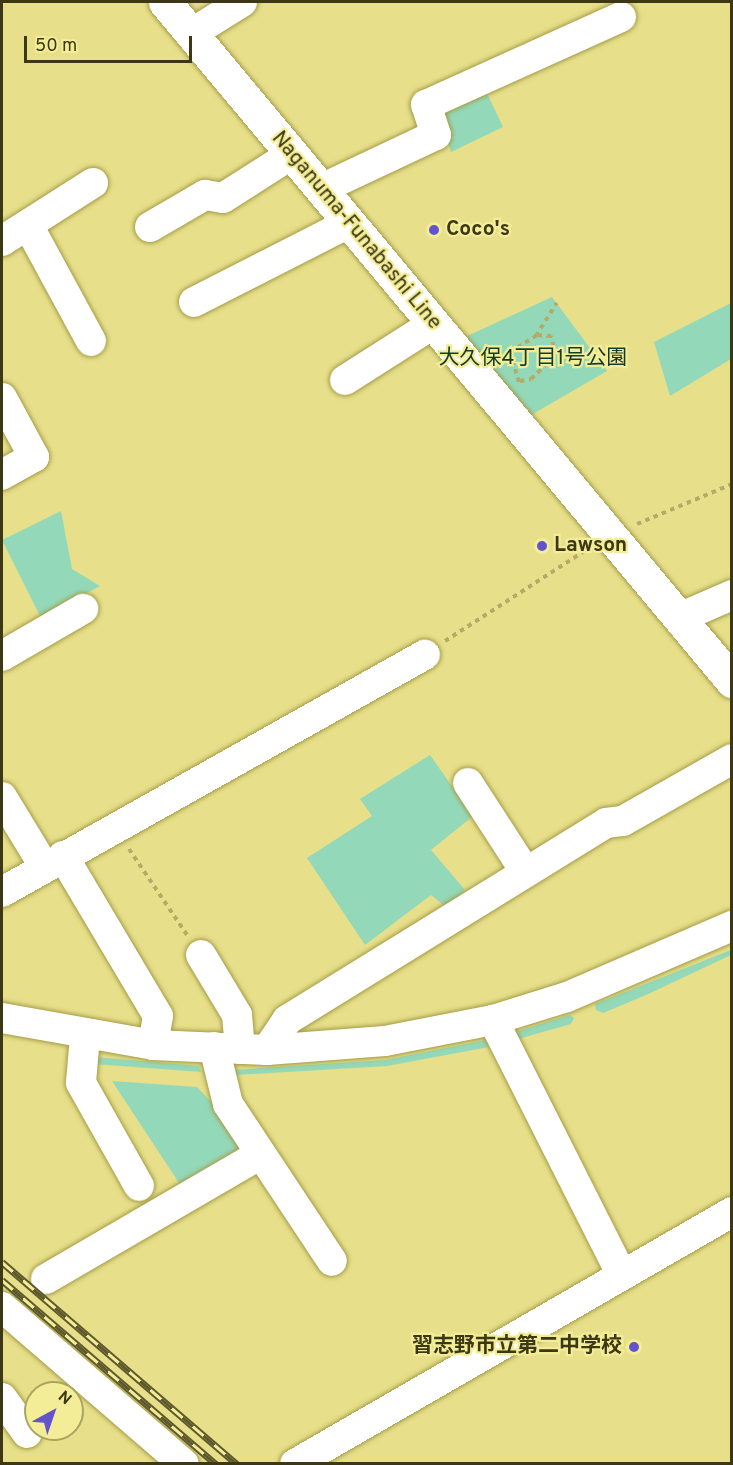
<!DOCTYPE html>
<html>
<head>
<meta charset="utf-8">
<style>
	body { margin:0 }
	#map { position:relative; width:733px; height:1465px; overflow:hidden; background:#e7df8a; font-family:Overpass,"Noto Sans JP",sans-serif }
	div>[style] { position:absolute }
	.green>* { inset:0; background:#93d9b9 }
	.path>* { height:4px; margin-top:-2px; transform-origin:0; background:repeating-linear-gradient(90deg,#b3ac66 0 4.5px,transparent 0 9px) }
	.roads { filter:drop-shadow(0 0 2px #a49c47) drop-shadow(0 0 2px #a49c47) }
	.minor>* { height:30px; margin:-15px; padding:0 15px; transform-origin:15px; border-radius:15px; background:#fff }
	.major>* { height:33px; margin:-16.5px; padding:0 16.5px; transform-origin:16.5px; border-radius:16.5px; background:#fff }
	.rail>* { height:7px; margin-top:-3.5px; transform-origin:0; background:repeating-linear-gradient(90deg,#f4ed97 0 14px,#5e592c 0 28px); box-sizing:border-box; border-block:2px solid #5e592c }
	.dots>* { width:16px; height:16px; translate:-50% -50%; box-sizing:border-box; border:3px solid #f4ed97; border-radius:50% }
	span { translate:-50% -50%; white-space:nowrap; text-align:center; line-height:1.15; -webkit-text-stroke:4.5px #f4ed97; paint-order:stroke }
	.poi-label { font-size:21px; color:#3c3815; font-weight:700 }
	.left { translate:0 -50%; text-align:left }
	.right { translate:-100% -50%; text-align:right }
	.street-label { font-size:21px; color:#3c3815 }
	.park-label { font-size:21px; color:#123b2a }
	.frame { position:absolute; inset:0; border:3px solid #3c3815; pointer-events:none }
	.north { position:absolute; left:24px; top:1381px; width:60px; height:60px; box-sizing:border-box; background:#f4ed97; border:2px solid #aaa563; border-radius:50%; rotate:40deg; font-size:16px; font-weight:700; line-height:24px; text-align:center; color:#3c3815 }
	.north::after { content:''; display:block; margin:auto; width:21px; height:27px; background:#6354cd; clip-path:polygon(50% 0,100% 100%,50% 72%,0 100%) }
	.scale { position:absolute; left:24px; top:36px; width:168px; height:27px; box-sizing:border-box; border:3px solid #3c3815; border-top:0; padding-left:8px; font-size:18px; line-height:21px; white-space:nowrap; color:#3c3815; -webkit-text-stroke:4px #f4ed97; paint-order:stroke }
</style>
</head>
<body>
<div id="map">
	<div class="green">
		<i style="clip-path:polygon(485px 89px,503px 127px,451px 152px,436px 106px)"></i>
		<i style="clip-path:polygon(552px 297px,607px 371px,519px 422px,452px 343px)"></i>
		<i style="clip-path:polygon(731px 303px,731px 359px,670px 396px,654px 342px)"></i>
		<i style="clip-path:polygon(61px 511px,72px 569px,100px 586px,41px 618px,2px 540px)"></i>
		<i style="clip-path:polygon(430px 755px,473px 816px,431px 850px,465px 890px,447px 908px,431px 895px,365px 945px,307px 858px,372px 816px,360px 799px)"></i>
		<i style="clip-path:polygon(731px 950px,731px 955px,646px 995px,603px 1013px,596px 1010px,595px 1004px)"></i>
		<i style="clip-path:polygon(570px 1015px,574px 1018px,571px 1024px,518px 1039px,515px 1032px)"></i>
		<i style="clip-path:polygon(486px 1040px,489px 1047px,387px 1066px,236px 1075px,233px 1070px,385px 1060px)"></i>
		<i style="clip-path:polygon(95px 1057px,199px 1066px,201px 1072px,94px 1064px)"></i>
		<i style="clip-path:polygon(112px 1081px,197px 1087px,220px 1111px,245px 1155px,185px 1192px)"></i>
	</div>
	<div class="path">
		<i style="left:520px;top:381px;width:11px;rotate:-10deg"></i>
		<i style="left:531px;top:379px;width:35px;rotate:-44deg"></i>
		<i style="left:556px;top:355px;width:20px;rotate:-105deg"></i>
		<i style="left:551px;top:336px;width:14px;rotate:-176deg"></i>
		<i style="left:519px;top:382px;width:31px;rotate:-107deg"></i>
		<i style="left:510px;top:352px;width:31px;rotate:-32deg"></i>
		<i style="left:536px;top:336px;width:39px;rotate:-58deg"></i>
		<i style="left:637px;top:524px;width:103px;rotate:-22.8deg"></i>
		<i style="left:445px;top:641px;width:170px;rotate:-32.8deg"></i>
		<i style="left:129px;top:849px;width:104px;rotate:56deg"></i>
	</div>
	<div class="roads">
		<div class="minor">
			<i style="left:192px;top:33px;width:59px;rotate:-31.8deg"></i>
			<i style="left:321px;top:189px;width:127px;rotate:-25.2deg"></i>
			<i style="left:436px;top:135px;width:32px;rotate:-108deg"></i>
			<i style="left:426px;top:105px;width:214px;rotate:-24.3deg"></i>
			<i style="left:28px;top:225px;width:132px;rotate:61.5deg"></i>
			<i style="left:150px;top:227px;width:64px;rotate:-30.2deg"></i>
			<i style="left:205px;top:195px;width:18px;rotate:9deg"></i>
			<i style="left:223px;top:198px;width:82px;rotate:-32.5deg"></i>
			<i style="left:2px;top:241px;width:108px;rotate:-32.5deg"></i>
			<i style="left:194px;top:302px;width:174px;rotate:-27deg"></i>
			<i style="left:345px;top:380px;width:104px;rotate:-32.5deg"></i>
			<i style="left:2px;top:398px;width:67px;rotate:61.5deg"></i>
			<i style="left:34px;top:457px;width:37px;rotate:151deg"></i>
			<i style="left:679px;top:618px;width:58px;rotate:-23.5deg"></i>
			<i style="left:2px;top:656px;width:94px;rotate:-30.1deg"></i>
			<i style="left:468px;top:783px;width:105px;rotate:57.1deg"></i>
			<i style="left:2px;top:797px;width:81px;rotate:58.7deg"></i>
			<i style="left:63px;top:856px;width:186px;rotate:59.3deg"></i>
			<i style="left:158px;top:1016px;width:29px;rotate:100deg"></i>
			<i style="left:2px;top:892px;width:485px;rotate:-29.3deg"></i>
			<i style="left:201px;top:955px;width:70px;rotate:59deg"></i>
			<i style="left:237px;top:1015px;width:34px;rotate:85deg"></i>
			<i style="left:2px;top:1018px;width:153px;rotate:10.1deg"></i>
			<i style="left:153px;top:1045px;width:114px;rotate:2.5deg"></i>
			<i style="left:267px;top:1050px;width:118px;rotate:-4.4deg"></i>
			<i style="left:385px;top:1041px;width:110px;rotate:-11deg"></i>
			<i style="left:493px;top:1020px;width:77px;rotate:-17.3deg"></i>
			<i style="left:567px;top:997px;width:180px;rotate:-23.3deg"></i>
			<i style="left:493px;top:1020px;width:286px;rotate:63.2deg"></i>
			<i style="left:85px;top:1036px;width:47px;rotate:94.9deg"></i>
			<i style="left:81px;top:1083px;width:118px;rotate:60.6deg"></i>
			<i style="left:214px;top:1047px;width:59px;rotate:76.2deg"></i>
			<i style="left:228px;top:1104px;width:188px;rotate:56.5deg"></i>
			<i style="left:267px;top:1050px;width:36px;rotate:-56deg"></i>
			<i style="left:287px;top:1020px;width:375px;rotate:-31.7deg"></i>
			<i style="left:606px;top:823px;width:17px;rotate:-7deg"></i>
			<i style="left:623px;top:821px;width:125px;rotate:-29.6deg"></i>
			<i style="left:46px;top:1279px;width:246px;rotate:-30.2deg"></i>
			<i style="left:2px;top:1307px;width:240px;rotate:40.8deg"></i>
			<i style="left:2px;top:1398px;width:43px;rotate:54.5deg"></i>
			<i style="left:295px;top:1464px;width:504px;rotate:-29.97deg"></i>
		</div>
		<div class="major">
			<i style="left:165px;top:2px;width:885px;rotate:50.14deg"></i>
		</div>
	</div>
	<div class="rail">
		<i style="left:2px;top:1262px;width:310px;rotate:40.7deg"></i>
		<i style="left:2px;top:1280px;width:282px;rotate:40.7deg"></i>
	</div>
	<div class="dots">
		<i style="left:434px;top:230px;background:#6354cd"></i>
		<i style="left:542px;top:546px;background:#6354cd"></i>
		<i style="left:634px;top:1347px;background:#6354cd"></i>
	</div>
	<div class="poi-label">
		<span class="left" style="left:446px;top:230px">Coco's</span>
		<span class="left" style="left:554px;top:546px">Lawson</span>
		<span class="right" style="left:622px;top:1347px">習志野市立第二中学校</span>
	</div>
	<div class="street-label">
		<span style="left:356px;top:231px;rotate:50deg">Naganuma-Funabashi Line</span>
	</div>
	<div class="park-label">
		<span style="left:533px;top:359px">大久保4丁目1号公園</span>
	</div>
	<div class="frame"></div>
	<div class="north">N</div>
	<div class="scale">50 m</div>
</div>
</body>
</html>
